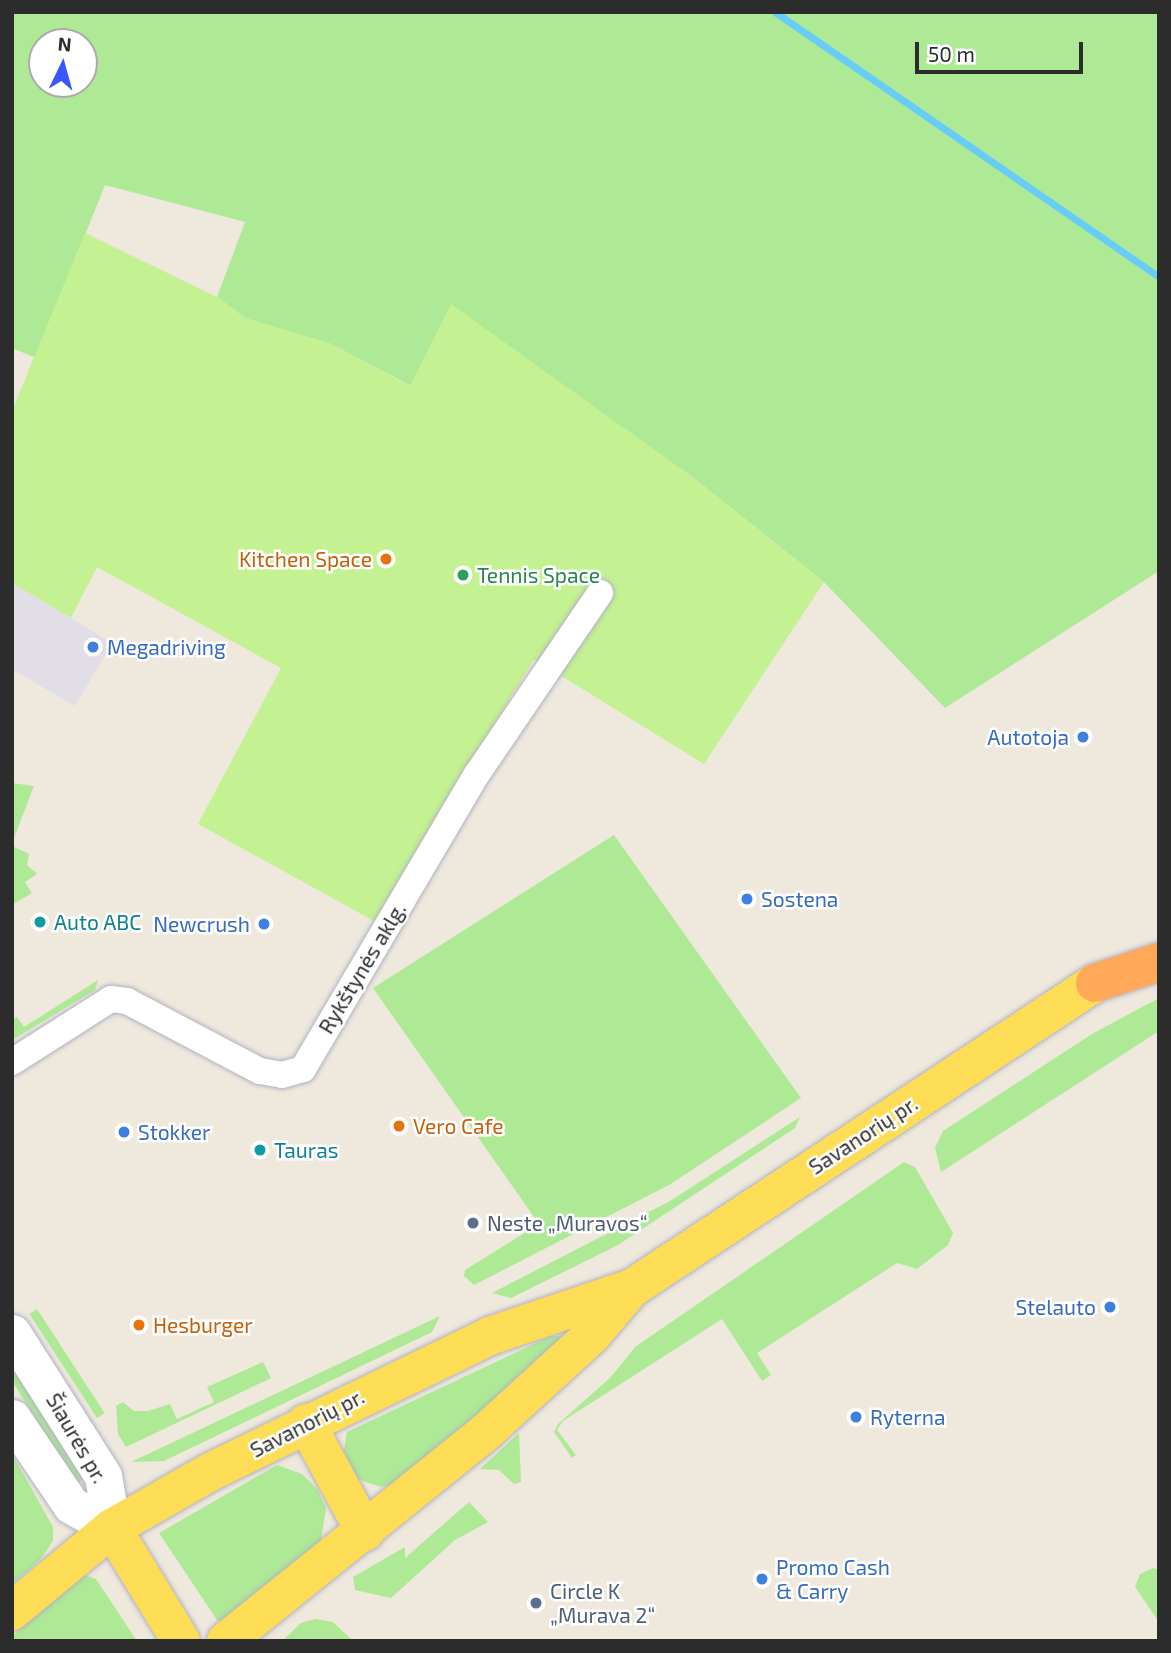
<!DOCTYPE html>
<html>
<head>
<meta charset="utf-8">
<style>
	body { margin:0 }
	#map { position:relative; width:1171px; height:1653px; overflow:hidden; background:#efe8dd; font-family:"Exo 2",sans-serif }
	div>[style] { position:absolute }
	.industrial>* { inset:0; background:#e1dee7 }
	.green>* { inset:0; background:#aee996; transform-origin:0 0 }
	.pitch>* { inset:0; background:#c4f191 }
	.stream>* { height:7px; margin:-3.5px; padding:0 3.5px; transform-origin:3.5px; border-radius:3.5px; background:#68ccf9 }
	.roads { filter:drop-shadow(0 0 2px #b1b3c1) drop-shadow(0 0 2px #b1b3c1) }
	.minor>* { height:26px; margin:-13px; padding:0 13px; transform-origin:13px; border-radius:13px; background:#fff }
	.secondary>* { height:37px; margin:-18.5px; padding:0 18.5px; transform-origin:18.5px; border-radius:18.5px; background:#fff }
	.primary>* { height:38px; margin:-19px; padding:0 19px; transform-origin:19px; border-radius:19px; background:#fcdd55 }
	.motorway>* { height:38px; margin:-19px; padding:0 19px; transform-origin:19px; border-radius:19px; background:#ffa858 }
	.dots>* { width:19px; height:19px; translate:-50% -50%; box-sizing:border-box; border:4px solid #fff; border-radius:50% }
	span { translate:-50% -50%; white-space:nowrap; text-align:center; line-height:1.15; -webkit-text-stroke:5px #fff; paint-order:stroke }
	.food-label { font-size:21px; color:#c56008 }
	.right { translate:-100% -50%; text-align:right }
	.left { translate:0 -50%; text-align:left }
	.leisure-label { font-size:21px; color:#27864d }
	.shop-label { font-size:21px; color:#366cbe }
	.culture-label { font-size:21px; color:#0d838f }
	.street-label { font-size:21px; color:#2c2c2c }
	.service-label { font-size:21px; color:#4e5e75 }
	.frame { position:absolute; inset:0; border:14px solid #2c2c2c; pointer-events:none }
	.north { position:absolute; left:28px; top:28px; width:70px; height:70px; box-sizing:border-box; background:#fff; border:2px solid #ababab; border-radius:50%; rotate:5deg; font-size:19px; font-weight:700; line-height:28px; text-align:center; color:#2c2c2c }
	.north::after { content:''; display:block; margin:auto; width:24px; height:32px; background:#3a56ff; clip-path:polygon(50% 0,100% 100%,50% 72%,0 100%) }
	.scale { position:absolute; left:915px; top:42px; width:168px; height:32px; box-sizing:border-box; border:4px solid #2c2c2c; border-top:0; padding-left:9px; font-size:21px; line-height:24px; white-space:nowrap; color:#2c2c2c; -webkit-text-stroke:5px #fff; paint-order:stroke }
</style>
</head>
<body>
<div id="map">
	<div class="industrial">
		<i style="clip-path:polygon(12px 583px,112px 643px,75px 706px,12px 669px)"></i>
	</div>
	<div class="green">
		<i style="clip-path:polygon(evenodd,12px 12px,1159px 12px,1159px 571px,945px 708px,824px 582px,695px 479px,451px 305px,411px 386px,331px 344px,245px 318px,217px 297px,245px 222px,105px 185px,36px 358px,12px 348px,12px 12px,42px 42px,84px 42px,84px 84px,42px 84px,42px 42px)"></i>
		<i style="clip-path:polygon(12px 783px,34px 786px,12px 843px)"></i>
		<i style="clip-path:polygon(614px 835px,801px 1098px,669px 1185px,474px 1285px,464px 1276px,465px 1270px,539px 1224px,373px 988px)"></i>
		<i style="clip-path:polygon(12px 846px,29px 854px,27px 865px,37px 874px,25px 882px,32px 893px,12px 905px)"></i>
		<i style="clip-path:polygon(98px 980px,95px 990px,12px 1040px,12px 1020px,17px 1017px,24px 1027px)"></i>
		<i style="clip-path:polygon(1159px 998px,1159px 1031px,941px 1172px,935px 1148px,943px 1131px,1092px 1034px)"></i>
		<i style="clip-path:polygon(800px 1117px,795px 1128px,618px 1245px,511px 1298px,492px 1293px,670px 1201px)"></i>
		<i style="clip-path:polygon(904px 1162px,915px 1167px,953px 1233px,948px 1245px,917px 1269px,897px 1263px,757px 1353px,771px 1375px,762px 1381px,722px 1319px,563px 1421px,557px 1430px,576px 1455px,572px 1458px,554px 1432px,558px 1424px,611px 1377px,635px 1347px)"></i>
		<i style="left:37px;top:1309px;width:124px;height:9px;rotate:57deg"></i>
		<i style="clip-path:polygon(440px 1316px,432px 1332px,164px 1461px,131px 1462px)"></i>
		<i style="clip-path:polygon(551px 1336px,561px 1336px,562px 1341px,400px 1482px,381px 1487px,360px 1480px,351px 1470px,343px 1455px,347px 1432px)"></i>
		<i style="clip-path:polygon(12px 1358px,89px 1475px,77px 1484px,12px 1381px)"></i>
		<i style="clip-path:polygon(263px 1362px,271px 1378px,126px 1447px,118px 1434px,116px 1406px,123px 1402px,134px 1411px,148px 1411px,170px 1404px,177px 1419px,214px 1402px,207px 1387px)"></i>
		<i style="clip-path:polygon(519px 1433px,521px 1482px,514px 1484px,499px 1470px,480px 1469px)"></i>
		<i style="clip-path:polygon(12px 1454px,53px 1527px,53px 1541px,40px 1560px,12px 1584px)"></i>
		<i style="clip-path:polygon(277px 1465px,302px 1474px,318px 1490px,326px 1508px,320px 1547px,225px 1621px,217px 1620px,159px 1533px)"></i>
		<i style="clip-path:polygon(469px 1502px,488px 1522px,455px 1540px,391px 1598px,355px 1590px,353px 1577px,405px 1547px,405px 1558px)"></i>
		<i style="clip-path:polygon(1153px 1568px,1159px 1570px,1159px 1622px,1135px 1587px,1140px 1574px)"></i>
		<i style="clip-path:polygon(81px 1574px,96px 1579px,137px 1641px,12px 1641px,12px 1636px)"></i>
		<i style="clip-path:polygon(315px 1619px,333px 1622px,353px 1641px,282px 1641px,301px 1623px)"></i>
	</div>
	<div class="pitch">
		<i style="clip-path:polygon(85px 233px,217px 297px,245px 318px,331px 344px,410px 386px,451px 304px,695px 479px,824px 582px,704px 764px,534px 659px,374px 921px,198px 824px,281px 668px,97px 567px,71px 618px,12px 583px,12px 411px)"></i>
	</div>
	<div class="stream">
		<i style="left:775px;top:12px;width:467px;rotate:34.6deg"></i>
	</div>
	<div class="roads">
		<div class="minor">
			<i style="left:12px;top:1062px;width:117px;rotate:-32.5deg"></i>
			<i style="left:111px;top:999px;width:16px;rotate:7deg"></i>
			<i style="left:127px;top:1001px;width:150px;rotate:27.8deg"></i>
			<i style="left:260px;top:1071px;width:22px;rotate:10deg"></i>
			<i style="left:282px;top:1075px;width:22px;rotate:-16deg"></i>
			<i style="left:303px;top:1069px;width:342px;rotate:-59.5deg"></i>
			<i style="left:477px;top:774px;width:219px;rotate:-55.8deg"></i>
		</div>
		<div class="secondary">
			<i style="left:12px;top:1333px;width:169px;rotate:57.5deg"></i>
			<i style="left:103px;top:1476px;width:53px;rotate:80.2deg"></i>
			<i style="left:112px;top:1528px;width:47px;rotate:-150.7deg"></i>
			<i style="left:71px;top:1505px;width:105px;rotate:-124.1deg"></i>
		</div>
		<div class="primary">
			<i style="left:306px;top:1423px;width:124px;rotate:61.6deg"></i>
			<i style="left:112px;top:1528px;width:132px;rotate:58.6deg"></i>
			<i style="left:12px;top:1611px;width:130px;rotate:-39.7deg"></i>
			<i style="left:112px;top:1528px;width:115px;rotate:-29.7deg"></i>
			<i style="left:212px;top:1471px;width:309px;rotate:-25.9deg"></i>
			<i style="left:490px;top:1336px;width:150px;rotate:-18.7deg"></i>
			<i style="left:632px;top:1288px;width:554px;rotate:-33.37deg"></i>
			<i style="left:226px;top:1641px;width:336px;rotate:-38.8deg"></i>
			<i style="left:488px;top:1430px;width:141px;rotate:-42.4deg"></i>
			<i style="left:592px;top:1335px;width:62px;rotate:-49.6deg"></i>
		</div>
		<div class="motorway">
			<i style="left:1095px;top:983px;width:67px;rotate:-18.2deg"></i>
		</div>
	</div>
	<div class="dots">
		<i style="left:386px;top:559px;background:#e8710a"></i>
		<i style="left:463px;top:575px;background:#2e9e5b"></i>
		<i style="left:93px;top:647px;background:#3f7fe0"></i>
		<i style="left:1083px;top:737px;background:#3f7fe0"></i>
		<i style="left:747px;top:899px;background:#3f7fe0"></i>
		<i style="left:40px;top:922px;background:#0f9aa8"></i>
		<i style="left:264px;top:924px;background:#3f7fe0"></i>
		<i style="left:399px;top:1126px;background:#e8710a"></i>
		<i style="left:124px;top:1132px;background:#3f7fe0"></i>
		<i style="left:260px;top:1150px;background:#0f9aa8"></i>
		<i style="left:473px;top:1223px;background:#5c6f8a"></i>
		<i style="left:1110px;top:1307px;background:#3f7fe0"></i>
		<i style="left:139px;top:1325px;background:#e8710a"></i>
		<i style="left:856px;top:1417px;background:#3f7fe0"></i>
		<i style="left:762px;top:1579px;background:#3f7fe0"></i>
		<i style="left:536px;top:1603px;background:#5c6f8a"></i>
	</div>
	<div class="food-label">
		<span class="right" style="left:372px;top:559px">Kitchen Space</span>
		<span class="left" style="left:413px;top:1126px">Vero Cafe</span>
		<span class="left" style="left:153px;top:1325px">Hesburger</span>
	</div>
	<div class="leisure-label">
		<span class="left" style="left:477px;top:575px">Tennis Space</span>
	</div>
	<div class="shop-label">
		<span class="left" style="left:107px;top:647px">Megadriving</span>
		<span class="right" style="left:1069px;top:737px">Autotoja</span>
		<span class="left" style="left:761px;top:899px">Sostena</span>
		<span class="right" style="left:250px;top:924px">Newcrush</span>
		<span class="left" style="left:138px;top:1132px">Stokker</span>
		<span class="right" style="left:1096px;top:1307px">Stelauto</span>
		<span class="left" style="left:870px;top:1417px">Ryterna</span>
		<span class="left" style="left:776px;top:1579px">Promo Cash<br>&amp; Carry</span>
	</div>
	<div class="culture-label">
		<span class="left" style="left:54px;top:922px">Auto ABC</span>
		<span class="left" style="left:274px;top:1150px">Tauras</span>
	</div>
	<div class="street-label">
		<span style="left:362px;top:968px;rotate:-59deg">Rykštynės aklg.</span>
		<span style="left:863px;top:1135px;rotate:-33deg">Savanorių pr.</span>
		<span style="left:307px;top:1423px;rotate:-27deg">Savanorių pr.</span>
		<span style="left:77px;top:1438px;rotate:60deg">Šiaurės pr.</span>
	</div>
	<div class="service-label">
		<span class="left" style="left:487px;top:1223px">Neste „Muravos“</span>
		<span class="left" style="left:550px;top:1603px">Circle K<br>„Murava 2“</span>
	</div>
	<div class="frame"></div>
	<div class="north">N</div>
	<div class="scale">50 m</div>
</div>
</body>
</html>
